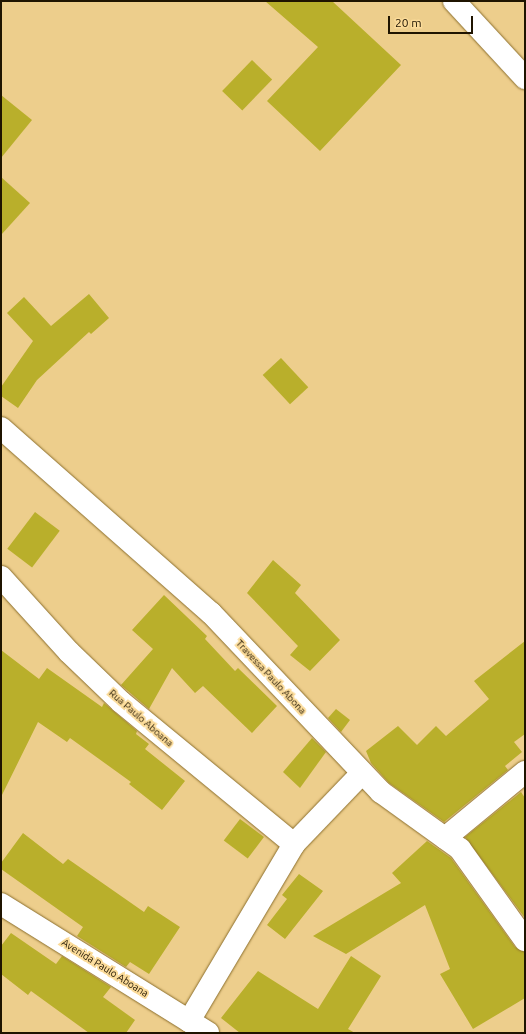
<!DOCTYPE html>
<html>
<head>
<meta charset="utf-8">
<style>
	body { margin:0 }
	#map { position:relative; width:526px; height:1034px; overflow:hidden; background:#edce8c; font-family:Ubuntu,sans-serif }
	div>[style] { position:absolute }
	.building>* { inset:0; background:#b9af2b; transform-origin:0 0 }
	.roads { filter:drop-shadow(0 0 1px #8c6f2e) drop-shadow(0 0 1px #8c6f2e) }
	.street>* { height:22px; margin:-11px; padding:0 11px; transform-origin:11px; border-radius:11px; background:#fff }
	.primary>* { height:22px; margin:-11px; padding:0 11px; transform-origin:11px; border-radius:11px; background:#fff }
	span { translate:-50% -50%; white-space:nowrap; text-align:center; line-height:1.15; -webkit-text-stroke:4px #fbdb99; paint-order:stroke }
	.street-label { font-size:10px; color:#1f1400 }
	.frame { position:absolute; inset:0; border:2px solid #1f1400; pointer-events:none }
	.scale { position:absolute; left:388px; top:16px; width:85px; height:18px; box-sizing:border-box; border:2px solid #1f1400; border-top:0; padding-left:5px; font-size:12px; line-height:14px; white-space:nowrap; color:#1f1400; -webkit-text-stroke:3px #fbdb99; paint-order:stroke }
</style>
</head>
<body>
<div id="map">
	<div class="building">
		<i style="clip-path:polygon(265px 1px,332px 1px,401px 65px,320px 151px,267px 101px,318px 47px)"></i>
		<i style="left:252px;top:60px;width:28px;height:43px;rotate:44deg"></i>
		<i style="clip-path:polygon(1px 95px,32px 120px,1px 158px)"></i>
		<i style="clip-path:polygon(1px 177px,30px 203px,1px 235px)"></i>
		<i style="clip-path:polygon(89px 294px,109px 318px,91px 334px,89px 332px,37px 380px,18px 408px,1px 396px,1px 387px,33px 341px,7px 313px,24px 297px,51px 326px)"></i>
		<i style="left:281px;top:358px;width:40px;height:25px;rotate:47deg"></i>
		<i style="left:35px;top:512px;width:31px;height:46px;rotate:37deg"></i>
		<i style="clip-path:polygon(273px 560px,301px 585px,295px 593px,340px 640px,310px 671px,290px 655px,298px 646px,247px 593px)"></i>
		<i style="clip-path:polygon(164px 595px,207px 636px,205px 639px,235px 671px,238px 668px,277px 706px,252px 733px,203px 686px,195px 693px,172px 668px,149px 709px,121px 685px,153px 649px,132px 630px)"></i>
		<i style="clip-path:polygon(525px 641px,525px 734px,514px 742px,522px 752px,505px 766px,508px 770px,444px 822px,389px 783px,371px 763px,366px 751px,398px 726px,417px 745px,436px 726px,446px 736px,489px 699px,474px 681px)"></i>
		<i style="clip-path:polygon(1px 650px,39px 679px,47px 668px,102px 707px,104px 703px,137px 731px,136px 734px,149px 744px,145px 749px,185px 781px,162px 810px,129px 784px,131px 782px,70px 738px,67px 742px,38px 722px,1px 797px)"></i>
		<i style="clip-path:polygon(336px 709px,350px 720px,341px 732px,328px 718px)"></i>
		<i style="clip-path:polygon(312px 738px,326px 752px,300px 788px,283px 772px)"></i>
		<i style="clip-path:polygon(521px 792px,525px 798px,525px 918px,465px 837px)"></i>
		<i style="left:240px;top:819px;width:30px;height:27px;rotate:37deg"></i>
		<i style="clip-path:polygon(23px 833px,63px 864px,68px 859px,144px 912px,148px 906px,180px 927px,149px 974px,130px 962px,126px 967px,77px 936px,83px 927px,1px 869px,1px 863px)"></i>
		<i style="clip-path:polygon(427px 841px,451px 858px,515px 947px,525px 952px,525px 998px,473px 1029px,440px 974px,450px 969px,425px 905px,346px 954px,313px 936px,401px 883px,392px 873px)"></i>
		<i style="clip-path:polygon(299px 874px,323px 891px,285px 939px,267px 925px,287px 899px,282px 895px)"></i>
		<i style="clip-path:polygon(11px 933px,56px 964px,62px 956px,111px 987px,103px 997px,135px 1020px,126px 1033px,89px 1033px,31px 991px,28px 995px,1px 974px,1px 946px)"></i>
		<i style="clip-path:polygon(351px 956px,381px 976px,348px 1029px,355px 1033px,240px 1033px,221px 1018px,258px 971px,318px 1009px)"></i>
	</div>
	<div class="roads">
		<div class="street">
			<i style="left:1px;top:428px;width:280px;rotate:41.4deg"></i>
			<i style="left:211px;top:613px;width:247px;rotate:46.5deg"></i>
			<i style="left:381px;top:792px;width:97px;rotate:35.8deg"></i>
			<i style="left:460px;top:849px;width:112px;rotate:54.5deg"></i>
			<i style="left:1px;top:577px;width:101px;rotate:47.8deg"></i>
			<i style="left:69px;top:652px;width:72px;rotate:43.9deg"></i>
			<i style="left:121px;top:702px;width:224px;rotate:39.4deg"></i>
			<i style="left:445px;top:838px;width:104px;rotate:-39.5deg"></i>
			<i style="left:1px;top:904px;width:244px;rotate:31.9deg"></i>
			<i style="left:189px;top:1021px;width:206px;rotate:-59.3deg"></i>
			<i style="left:294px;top:844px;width:98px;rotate:-46.2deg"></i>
		</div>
		<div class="primary">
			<i style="left:454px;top:1px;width:105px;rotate:47.3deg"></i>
		</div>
	</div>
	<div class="street-label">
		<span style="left:271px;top:677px;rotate:47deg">Travessa Paulo Abona</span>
		<span style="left:141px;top:718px;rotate:41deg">Rua Paulo Aboana</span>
		<span style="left:105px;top:968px;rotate:32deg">Avenida Paulo Aboana</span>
	</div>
	<div class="frame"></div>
	<div class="scale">20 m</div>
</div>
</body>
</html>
